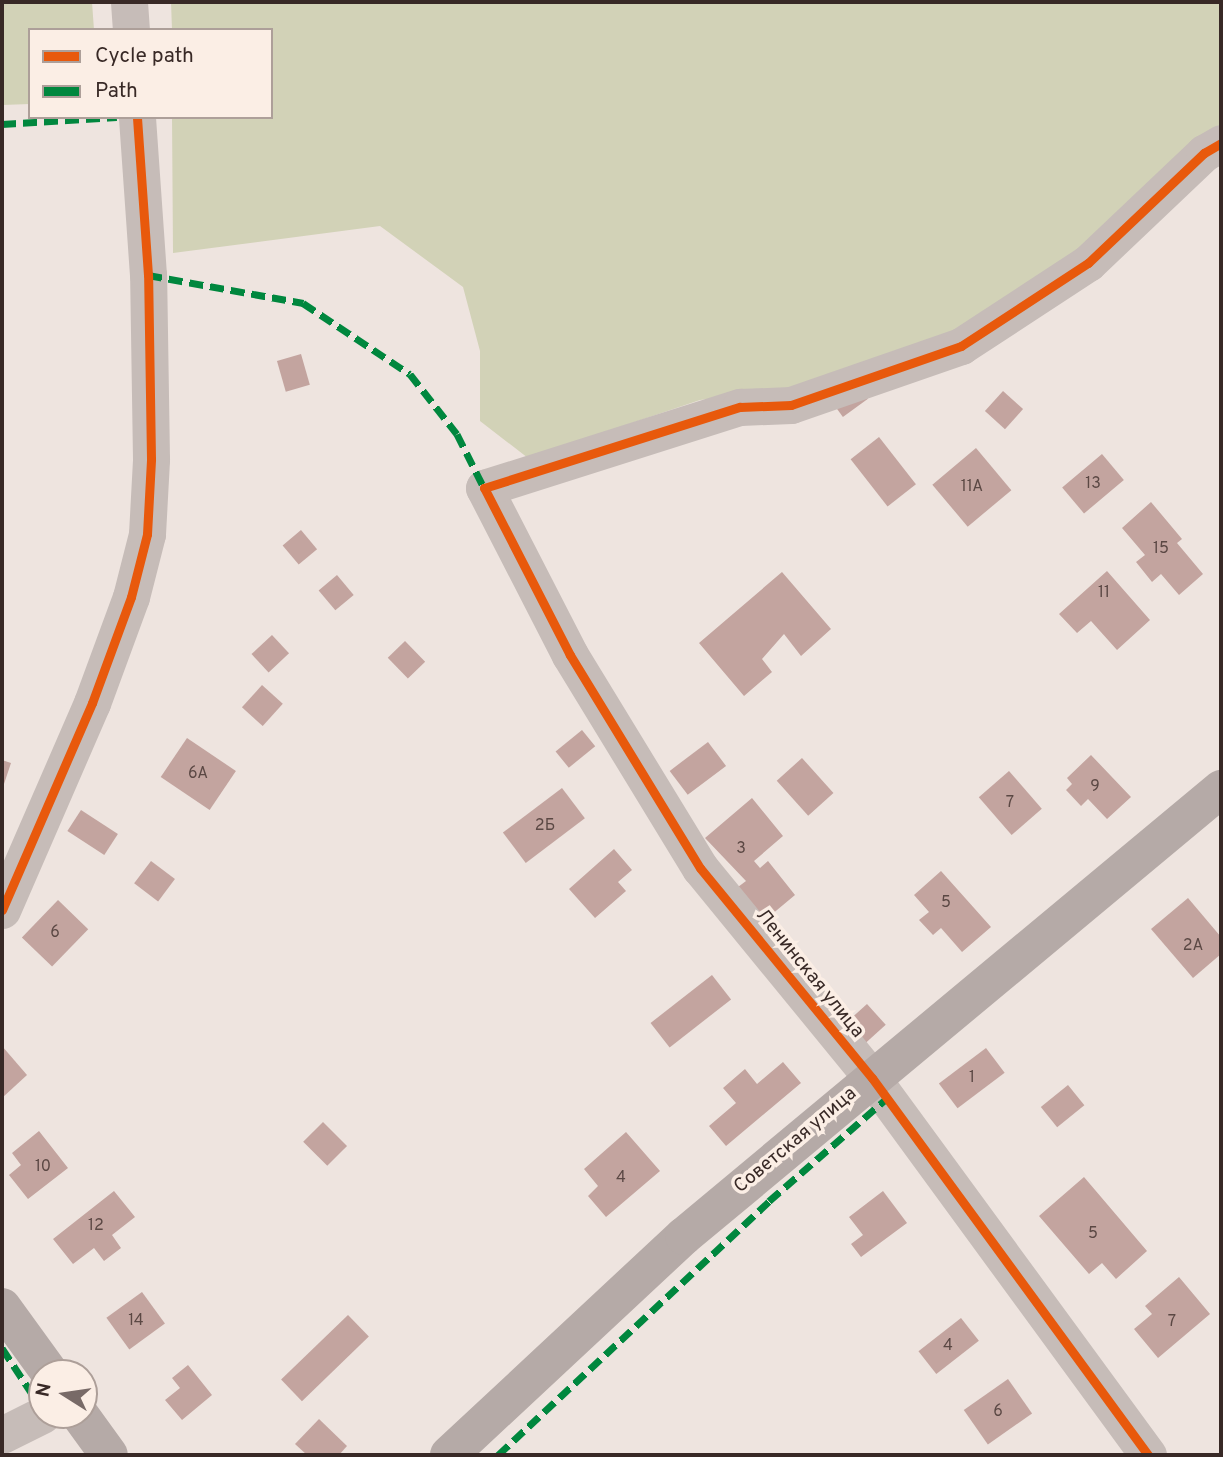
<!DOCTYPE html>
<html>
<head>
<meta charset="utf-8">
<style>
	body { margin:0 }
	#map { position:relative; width:1223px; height:1457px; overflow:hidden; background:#eee4df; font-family:Overpass,sans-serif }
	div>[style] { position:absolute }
	.green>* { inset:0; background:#d2d2b7 }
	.building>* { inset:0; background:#c3a49f; transform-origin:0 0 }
	.minor>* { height:37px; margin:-18.5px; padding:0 18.5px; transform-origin:18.5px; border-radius:18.5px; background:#c6bcb8 }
	.major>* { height:38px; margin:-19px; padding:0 19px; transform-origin:19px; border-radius:19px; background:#b5aaa7 }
	.quiet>* { height:7px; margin-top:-3.5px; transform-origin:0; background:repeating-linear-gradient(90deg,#00873e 0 14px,transparent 0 21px) }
	.cycleway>* { height:9px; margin:-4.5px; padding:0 4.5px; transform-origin:4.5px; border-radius:4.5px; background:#e8590c }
	span { translate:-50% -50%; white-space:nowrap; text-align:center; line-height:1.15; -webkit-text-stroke:7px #fbeee5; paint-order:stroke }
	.number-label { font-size:16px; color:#5b4844 }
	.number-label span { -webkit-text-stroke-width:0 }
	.street-label { font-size:19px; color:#382926 }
	.frame { position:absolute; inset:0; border:4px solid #382926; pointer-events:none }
	.legend { position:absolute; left:28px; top:28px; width:245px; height:91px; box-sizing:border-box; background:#fbeee5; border:2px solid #ad9f99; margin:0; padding:9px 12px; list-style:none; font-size:21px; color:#382926 }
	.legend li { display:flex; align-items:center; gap:14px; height:35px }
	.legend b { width:35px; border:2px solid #ad9f99 }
	.north { position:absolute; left:28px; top:1359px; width:70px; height:70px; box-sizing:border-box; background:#fbeee5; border:2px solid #ad9f99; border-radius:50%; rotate:282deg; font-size:19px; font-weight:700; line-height:28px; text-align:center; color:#382926 }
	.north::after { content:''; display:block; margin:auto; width:24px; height:32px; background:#786a67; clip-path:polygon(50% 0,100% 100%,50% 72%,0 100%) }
</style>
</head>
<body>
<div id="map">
	<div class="green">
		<i style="clip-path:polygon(2px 2px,92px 2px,94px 30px,30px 30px,30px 104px,2px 105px)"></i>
		<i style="clip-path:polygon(171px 2px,1221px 2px,1221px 153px,921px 359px,806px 386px,700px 400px,528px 458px,480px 421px,480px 351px,463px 287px,380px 226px,173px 253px,172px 117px,271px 117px,271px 30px,172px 30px)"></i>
	</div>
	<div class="building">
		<i style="left:301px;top:354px;width:32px;height:25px;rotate:74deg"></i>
		<i style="left:858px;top:385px;width:17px;height:31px;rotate:54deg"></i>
		<i style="left:1003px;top:391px;width:27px;height:27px;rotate:42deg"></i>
		<i style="left:879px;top:437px;width:60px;height:36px;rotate:52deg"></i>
		<i style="left:976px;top:448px;width:55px;height:57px;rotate:50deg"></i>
		<i style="left:1102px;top:454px;width:34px;height:52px;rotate:50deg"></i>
		<i style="clip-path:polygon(1151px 502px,1182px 539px,1177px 543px,1203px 574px,1179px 595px,1161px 574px,1152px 582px,1136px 562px,1145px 555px,1122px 528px)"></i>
		<i style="left:301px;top:530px;width:25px;height:24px;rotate:50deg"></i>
		<i style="clip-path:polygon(1107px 571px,1150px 620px,1117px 650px,1091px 621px,1077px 633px,1059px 614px)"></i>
		<i style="clip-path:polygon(782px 572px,831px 629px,801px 656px,784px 634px,762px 659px,772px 672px,744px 696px,699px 643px)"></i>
		<i style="left:337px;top:575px;width:26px;height:24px;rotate:50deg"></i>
		<i style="left:272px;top:635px;width:25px;height:28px;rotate:47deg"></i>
		<i style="left:405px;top:641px;width:29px;height:24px;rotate:46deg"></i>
		<i style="left:262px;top:685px;width:28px;height:30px;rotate:42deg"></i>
		<i style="left:582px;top:730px;width:21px;height:34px;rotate:51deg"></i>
		<i style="left:187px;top:738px;width:59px;height:47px;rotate:34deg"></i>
		<i style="left:708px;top:742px;width:30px;height:48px;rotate:53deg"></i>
		<i style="clip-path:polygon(1091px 755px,1131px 797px,1107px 819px,1088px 799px,1081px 806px,1066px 790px,1072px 784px,1067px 778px)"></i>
		<i style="left:802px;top:758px;width:47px;height:34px;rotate:48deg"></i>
		<i style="clip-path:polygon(2px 760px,11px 763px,2px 790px)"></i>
		<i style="left:1009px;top:771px;width:50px;height:40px;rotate:49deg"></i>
		<i style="left:562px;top:788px;width:38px;height:74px;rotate:53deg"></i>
		<i style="clip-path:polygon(752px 798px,783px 836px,754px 861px,760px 868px,768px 861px,795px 895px,765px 920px,738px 887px,746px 881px,705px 838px)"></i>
		<i style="left:81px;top:810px;width:44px;height:25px;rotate:33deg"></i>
		<i style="clip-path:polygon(614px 849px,632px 870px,618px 882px,626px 891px,595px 918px,569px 889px)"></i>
		<i style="left:151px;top:861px;width:30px;height:28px;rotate:37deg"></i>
		<i style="clip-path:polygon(941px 871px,991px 927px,962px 952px,941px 928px,933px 935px,919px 920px,929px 912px,914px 895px)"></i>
		<i style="clip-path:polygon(1188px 898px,1221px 937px,1221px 954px,1193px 978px,1151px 929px)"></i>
		<i style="left:58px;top:900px;width:42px;height:52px;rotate:44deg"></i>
		<i style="left:712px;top:975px;width:31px;height:78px;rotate:52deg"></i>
		<i style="left:867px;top:1004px;width:28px;height:29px;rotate:48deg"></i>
		<i style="clip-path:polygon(2px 1046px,27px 1075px,2px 1098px)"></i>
		<i style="left:986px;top:1048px;width:31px;height:59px;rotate:53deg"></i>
		<i style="clip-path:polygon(783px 1062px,801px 1083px,726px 1146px,709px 1126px,736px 1103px,723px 1088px,745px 1069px,757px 1084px)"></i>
		<i style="left:1068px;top:1085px;width:26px;height:35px;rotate:51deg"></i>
		<i style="left:323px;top:1122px;width:34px;height:28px;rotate:45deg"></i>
		<i style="clip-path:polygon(39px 1131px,68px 1168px,28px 1199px,9px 1175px,21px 1165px,12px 1153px)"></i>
		<i style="clip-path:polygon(626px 1132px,660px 1171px,606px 1217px,588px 1196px,598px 1186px,584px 1169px)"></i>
		<i style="clip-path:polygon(1084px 1177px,1147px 1251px,1116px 1279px,1102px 1263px,1089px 1274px,1039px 1216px)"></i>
		<i style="clip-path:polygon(114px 1191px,135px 1217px,112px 1235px,121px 1248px,104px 1261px,94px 1248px,73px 1264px,53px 1239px)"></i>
		<i style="clip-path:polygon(883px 1191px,907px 1223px,861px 1257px,851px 1244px,863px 1235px,849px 1217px)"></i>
		<i style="clip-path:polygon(1179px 1277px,1210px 1314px,1158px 1358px,1134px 1329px,1152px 1314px,1145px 1306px)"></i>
		<i style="left:142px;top:1292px;width:39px;height:44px;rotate:54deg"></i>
		<i style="left:348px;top:1315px;width:30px;height:93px;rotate:46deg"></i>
		<i style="left:961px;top:1318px;width:29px;height:54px;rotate:52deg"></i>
		<i style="clip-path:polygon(188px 1365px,212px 1395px,182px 1420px,165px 1400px,180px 1388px,172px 1378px)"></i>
		<i style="left:1008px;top:1379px;width:42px;height:54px;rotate:55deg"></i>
		<i style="clip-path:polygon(319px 1419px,347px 1446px,339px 1455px,307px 1455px,295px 1444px)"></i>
	</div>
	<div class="minor">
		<i style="left:129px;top:2px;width:28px;rotate:86deg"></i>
		<i style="left:2px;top:910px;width:226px;rotate:-66.5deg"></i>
		<i style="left:92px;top:703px;width:113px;rotate:-69.8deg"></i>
		<i style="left:131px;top:597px;width:65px;rotate:-75.7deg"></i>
		<i style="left:147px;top:534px;width:75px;rotate:-86.9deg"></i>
		<i style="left:151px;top:459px;width:184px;rotate:-90.9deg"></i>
		<i style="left:148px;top:275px;width:158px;rotate:-94deg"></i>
		<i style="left:2px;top:1435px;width:45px;rotate:-26.6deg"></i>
		<i style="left:1148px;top:1455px;width:467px;rotate:-126.2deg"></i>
		<i style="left:872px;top:1078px;width:271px;rotate:-129.3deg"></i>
		<i style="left:700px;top:868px;width:250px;rotate:-121.4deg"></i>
		<i style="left:570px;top:655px;width:188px;rotate:-117.2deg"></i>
		<i style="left:484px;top:488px;width:269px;rotate:-17.6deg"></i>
		<i style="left:740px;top:407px;width:51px;rotate:-2.2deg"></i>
		<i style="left:791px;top:405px;width:180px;rotate:-19.1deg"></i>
		<i style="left:961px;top:346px;width:152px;rotate:-33.2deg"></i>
		<i style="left:1088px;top:263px;width:160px;rotate:-43.5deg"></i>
		<i style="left:1204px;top:153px;width:20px;rotate:-30deg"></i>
	</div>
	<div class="major">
		<i style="left:2px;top:1307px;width:82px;rotate:54deg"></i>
		<i style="left:80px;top:1415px;width:49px;rotate:54.1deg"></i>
		<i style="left:449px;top:1455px;width:321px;rotate:-43deg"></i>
		<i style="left:684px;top:1236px;width:699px;rotate:-39.77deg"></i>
	</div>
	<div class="quiet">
		<i style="left:2px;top:124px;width:115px;rotate:-3.5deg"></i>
		<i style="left:148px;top:275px;width:158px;rotate:10.2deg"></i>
		<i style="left:303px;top:303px;width:128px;rotate:33.6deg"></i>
		<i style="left:410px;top:374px;width:76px;rotate:51.9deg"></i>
		<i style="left:457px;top:434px;width:60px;rotate:63.4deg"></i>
		<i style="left:2px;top:1348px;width:73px;rotate:56.7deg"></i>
		<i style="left:498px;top:1455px;width:371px;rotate:-43.1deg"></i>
		<i style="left:769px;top:1201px;width:157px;rotate:-41.1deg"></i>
	</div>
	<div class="cycleway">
		<i style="left:2px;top:910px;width:226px;rotate:-66.5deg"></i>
		<i style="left:92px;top:703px;width:113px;rotate:-69.8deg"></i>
		<i style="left:131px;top:597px;width:65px;rotate:-75.7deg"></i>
		<i style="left:147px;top:534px;width:75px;rotate:-86.9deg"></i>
		<i style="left:151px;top:459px;width:184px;rotate:-90.9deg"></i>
		<i style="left:148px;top:275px;width:158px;rotate:-94deg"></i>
		<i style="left:1148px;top:1455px;width:467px;rotate:-126.2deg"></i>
		<i style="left:872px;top:1078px;width:271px;rotate:-129.3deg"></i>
		<i style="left:700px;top:868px;width:250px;rotate:-121.4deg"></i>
		<i style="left:570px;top:655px;width:188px;rotate:-117.2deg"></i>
		<i style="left:484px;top:488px;width:269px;rotate:-17.6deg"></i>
		<i style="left:740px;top:407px;width:51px;rotate:-2.2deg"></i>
		<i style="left:791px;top:405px;width:180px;rotate:-19.1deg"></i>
		<i style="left:961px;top:346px;width:152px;rotate:-33.2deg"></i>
		<i style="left:1088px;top:263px;width:160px;rotate:-43.5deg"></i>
		<i style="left:1204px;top:153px;width:20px;rotate:-30deg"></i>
	</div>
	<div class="number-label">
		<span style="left:1093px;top:484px">13</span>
		<span style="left:972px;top:487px">11А</span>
		<span style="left:1161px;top:549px">15</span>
		<span style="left:1104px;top:593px">11</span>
		<span style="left:198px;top:774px">6А</span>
		<span style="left:1095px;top:787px">9</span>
		<span style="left:1010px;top:803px">7</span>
		<span style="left:545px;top:826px">2Б</span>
		<span style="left:741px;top:849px">3</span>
		<span style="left:946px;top:903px">5</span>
		<span style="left:55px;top:933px">6</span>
		<span style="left:1193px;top:946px">2А</span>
		<span style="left:972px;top:1078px">1</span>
		<span style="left:43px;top:1167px">10</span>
		<span style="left:621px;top:1178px">4</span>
		<span style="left:96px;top:1226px">12</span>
		<span style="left:1093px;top:1234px">5</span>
		<span style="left:136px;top:1321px">14</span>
		<span style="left:1172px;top:1322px">7</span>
		<span style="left:948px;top:1346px">4</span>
		<span style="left:998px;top:1412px">6</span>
	</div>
	<div class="street-label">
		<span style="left:809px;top:974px;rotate:51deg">Ленинская улица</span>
		<span style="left:796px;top:1141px;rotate:-40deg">Советская улица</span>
	</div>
	<div class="frame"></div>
	<ul class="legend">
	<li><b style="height:9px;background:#e8590c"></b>Cycle path</li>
	<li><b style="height:9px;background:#00873e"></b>Path</li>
	</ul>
	<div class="north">N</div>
</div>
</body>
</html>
